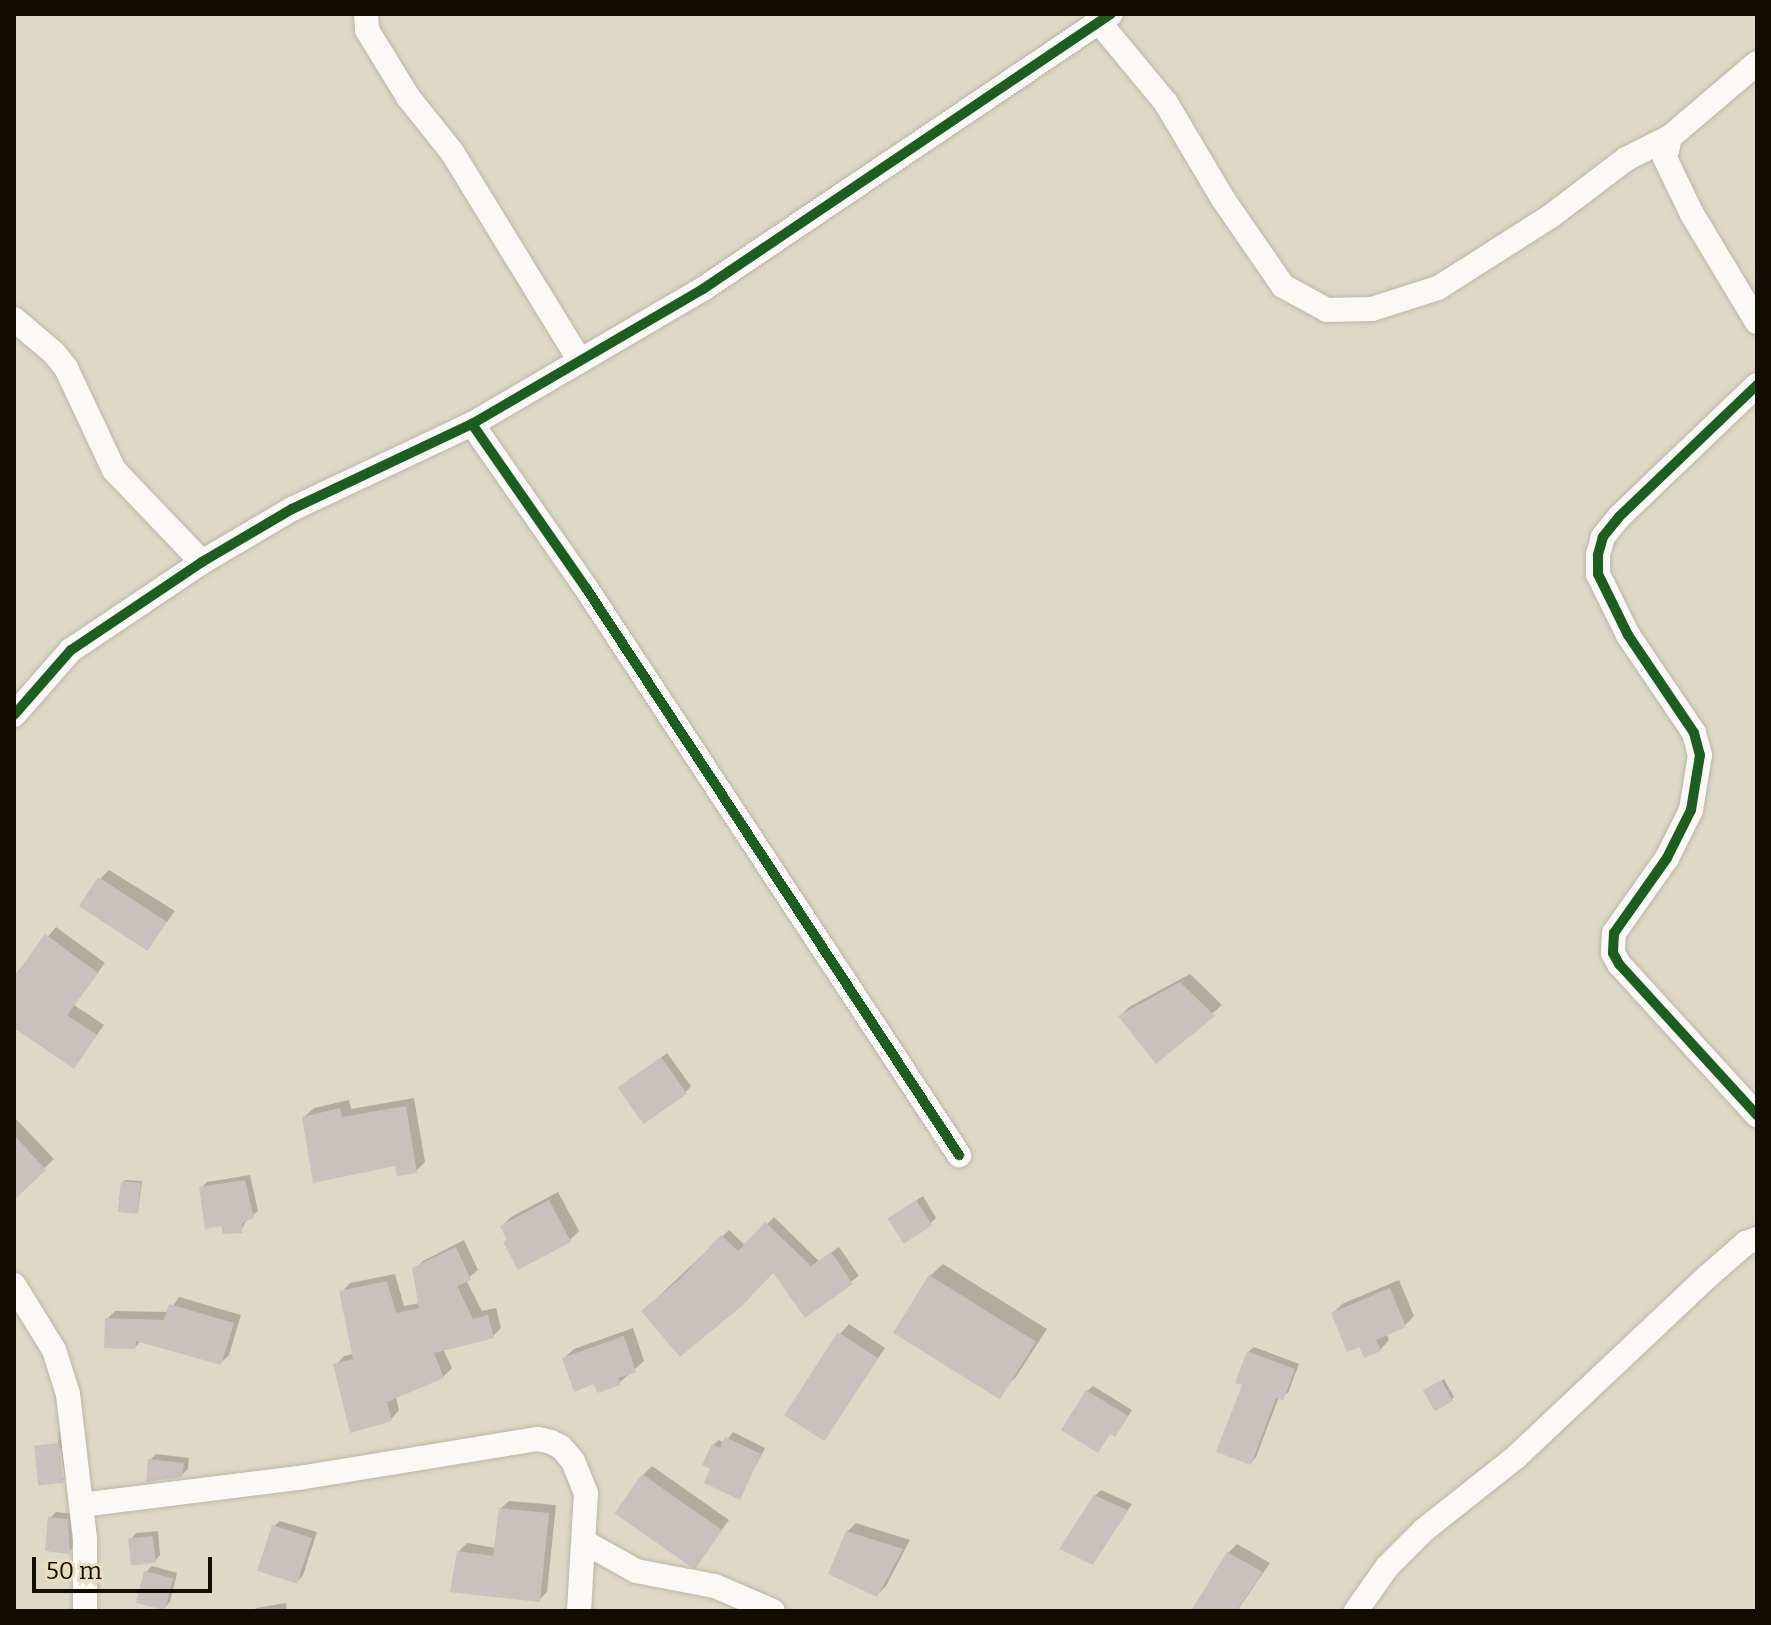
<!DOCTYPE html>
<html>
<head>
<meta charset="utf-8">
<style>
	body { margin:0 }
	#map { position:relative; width:1771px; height:1625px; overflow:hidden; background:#ded9c6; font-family:Bitter,serif }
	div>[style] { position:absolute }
	.shadow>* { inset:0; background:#0003 }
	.building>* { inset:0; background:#c9c1bd; transform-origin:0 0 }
	.roads { filter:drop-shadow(0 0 2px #bab6a8) drop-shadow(0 0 2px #bab6a8) }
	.street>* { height:24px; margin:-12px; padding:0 12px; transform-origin:12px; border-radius:12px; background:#faf9f6 }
	.cycleway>* { height:10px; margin:-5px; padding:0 5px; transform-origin:5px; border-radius:5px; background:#1b5e20 }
	span { translate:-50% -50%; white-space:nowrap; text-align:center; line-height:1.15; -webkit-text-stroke:6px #e9debc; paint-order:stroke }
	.frame { position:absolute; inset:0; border:16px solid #110d03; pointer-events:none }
	.scale { position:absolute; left:32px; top:1557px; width:180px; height:36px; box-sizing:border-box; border:4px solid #110d03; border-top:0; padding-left:10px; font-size:24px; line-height:28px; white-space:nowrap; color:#110d03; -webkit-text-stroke:6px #e9debc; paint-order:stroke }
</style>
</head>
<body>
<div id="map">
	<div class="shadow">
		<i style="clip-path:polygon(109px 870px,175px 911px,148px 948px,100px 879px)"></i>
		<i style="clip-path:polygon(56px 927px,105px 963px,74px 1005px,104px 1025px,74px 1067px,14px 1026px,14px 976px)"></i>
		<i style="clip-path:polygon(1190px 974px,1222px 1005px,1156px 1061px,1120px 1016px,1129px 1007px)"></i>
		<i style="clip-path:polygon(667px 1053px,691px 1086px,686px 1092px,627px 1083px)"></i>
		<i style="clip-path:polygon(414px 1098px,425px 1162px,416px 1171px,304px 1117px,314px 1108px,349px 1100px,351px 1109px)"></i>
		<i style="clip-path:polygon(16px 1119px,54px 1159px,14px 1197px,14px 1120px)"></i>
		<i style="clip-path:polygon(250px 1175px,258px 1211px,247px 1219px,241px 1231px,223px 1224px,201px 1188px,207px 1182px)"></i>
		<i style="clip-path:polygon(125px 1180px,142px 1181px,138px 1212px,123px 1182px)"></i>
		<i style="clip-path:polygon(558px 1192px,579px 1231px,570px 1240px,509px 1239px,502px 1226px,511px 1217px)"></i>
		<i style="clip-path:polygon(923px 1196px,936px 1218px,930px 1224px,890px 1218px)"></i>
		<i style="clip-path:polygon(774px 1217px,819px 1261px,839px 1247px,859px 1276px,805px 1315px,774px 1270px,643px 1311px,729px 1230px,746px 1246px)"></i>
		<i style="clip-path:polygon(464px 1240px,478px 1270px,466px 1280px,482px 1311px,496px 1308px,501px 1328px,493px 1336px,443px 1349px,452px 1368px,443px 1377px,396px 1397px,399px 1410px,391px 1419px,336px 1365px,344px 1356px,354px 1354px,342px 1292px,350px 1283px,395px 1274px,404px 1306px,420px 1303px,415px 1269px,423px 1261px)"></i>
		<i style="clip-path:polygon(943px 1264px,1047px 1329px,1016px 1377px,1004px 1389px,930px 1276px)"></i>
		<i style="clip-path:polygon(1399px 1280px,1414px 1316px,1405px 1325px,1386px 1333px,1389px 1340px,1380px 1350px,1333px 1313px,1342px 1304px)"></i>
		<i style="clip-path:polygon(179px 1297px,241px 1315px,229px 1355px,221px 1363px,141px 1341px,135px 1347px,107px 1319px,115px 1311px,169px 1312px)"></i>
		<i style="clip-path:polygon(849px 1324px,885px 1348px,824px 1438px,840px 1334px)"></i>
		<i style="clip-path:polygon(633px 1328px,644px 1361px,619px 1383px,595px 1382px,564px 1358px,574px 1349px)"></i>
		<i style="clip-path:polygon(1254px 1347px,1299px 1364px,1288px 1393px,1279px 1397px,1256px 1457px,1251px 1463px,1244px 1384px,1248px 1352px)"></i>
		<i style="clip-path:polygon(1444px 1379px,1454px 1397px,1452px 1399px,1428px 1389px)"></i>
		<i style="clip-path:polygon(1093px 1386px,1132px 1410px,1120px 1429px,1111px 1432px,1098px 1450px,1087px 1391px)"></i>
		<i style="clip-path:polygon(evenodd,63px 1428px,68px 1475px,62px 1481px,54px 1482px,59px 1432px,63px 1428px,57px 1449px,61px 1449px,65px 1478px,61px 1478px,57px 1449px)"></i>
		<i style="clip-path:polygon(733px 1432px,765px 1448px,739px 1498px,713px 1468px,713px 1445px,719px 1440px,725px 1443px)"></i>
		<i style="clip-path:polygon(156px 1454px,189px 1458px,188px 1469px,182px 1475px,150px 1460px)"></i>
		<i style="clip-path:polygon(652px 1466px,729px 1520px,696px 1565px,643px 1475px)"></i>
		<i style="clip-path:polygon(1101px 1490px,1132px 1504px,1093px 1563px,1095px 1496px)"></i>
		<i style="clip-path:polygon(509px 1501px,556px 1505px,547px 1592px,539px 1600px,459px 1551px,467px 1543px,496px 1548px,500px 1509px)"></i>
		<i style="clip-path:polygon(56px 1512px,73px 1514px,75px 1546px,69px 1552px,50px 1518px)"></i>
		<i style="clip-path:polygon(280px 1521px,317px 1532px,303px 1575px,298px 1581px,274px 1526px)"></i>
		<i style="clip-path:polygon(856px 1523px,910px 1540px,886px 1586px,877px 1595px,847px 1532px)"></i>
		<i style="clip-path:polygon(158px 1531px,160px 1555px,155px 1561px,131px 1539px,136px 1533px)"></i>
		<i style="clip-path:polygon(1237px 1544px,1270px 1563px,1237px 1611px,1197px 1611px,1228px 1553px)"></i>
		<i style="clip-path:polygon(152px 1566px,177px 1573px,170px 1602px,164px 1608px,146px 1572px)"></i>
		<i style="clip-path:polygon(286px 1603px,287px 1611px,253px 1611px,256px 1608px)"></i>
	</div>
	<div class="building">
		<i style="left:98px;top:877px;width:82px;height:35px;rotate:33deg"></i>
		<i style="clip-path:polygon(45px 934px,98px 973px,67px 1015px,97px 1035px,74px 1069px,14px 1028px,14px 977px)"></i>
		<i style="clip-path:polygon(1180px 982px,1215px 1016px,1156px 1064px,1118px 1016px)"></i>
		<i style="left:661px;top:1057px;width:45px;height:53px;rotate:55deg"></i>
		<i style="clip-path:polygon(406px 1106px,417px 1173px,397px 1176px,395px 1166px,313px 1183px,302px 1117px,340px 1108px,342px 1117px)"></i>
		<i style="clip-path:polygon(14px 1135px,46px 1170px,14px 1200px)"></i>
		<i style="clip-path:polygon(245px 1180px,254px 1218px,242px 1223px,242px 1233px,223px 1234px,221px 1226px,205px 1229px,199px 1187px)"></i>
		<i style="left:121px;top:1181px;width:20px;height:31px;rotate:6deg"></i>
		<i style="clip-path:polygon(549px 1200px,571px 1242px,518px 1270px,503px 1242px,507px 1240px,500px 1226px)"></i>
		<i style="left:916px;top:1200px;width:30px;height:34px;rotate:57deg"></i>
		<i style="clip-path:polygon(765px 1222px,811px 1266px,831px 1252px,853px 1284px,805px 1318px,773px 1273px,743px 1305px,680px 1357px,641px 1311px,680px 1279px,721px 1235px,738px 1251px)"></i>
		<i style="clip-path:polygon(456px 1247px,471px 1280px,457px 1286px,473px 1319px,488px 1315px,494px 1338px,434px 1353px,444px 1378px,387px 1402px,392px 1421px,350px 1433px,333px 1364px,353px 1359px,339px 1291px,387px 1281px,396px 1313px,419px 1308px,412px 1268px)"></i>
		<i style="left:929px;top:1275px;width:126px;height:68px;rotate:32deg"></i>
		<i style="clip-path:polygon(1390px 1288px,1406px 1327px,1376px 1340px,1381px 1351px,1364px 1358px,1359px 1347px,1347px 1352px,1331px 1313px)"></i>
		<i style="clip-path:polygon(169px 1304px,234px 1323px,221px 1365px,136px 1341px,135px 1349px,104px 1348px,105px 1318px,164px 1320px)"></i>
		<i style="left:838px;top:1332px;width:48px;height:99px;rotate:33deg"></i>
		<i style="clip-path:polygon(624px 1336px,636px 1372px,618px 1378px,620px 1385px,597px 1393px,594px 1384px,574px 1392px,562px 1358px)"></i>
		<i style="clip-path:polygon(1247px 1351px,1295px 1369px,1283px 1401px,1276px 1398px,1251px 1465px,1216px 1452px,1242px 1385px,1235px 1383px)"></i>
		<i style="left:1441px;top:1380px;width:24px;height:21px;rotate:60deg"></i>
		<i style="clip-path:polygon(1086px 1390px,1128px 1416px,1115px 1437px,1110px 1434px,1098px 1453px,1061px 1430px)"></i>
		<i style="clip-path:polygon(725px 1437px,761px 1454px,740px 1500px,704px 1483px,710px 1469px,702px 1465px,712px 1444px,720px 1448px)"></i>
		<i style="left:59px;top:1443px;width:40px;height:25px;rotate:84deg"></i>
		<i style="clip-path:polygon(148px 1459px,184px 1463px,182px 1477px,146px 1482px)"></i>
		<i style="left:642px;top:1474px;width:98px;height:48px;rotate:35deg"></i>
		<i style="clip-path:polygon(1094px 1495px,1128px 1510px,1093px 1565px,1059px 1549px)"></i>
		<i style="clip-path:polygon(499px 1508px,549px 1513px,540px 1602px,450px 1592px,457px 1551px,493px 1556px)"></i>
		<i style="clip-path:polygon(48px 1517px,68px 1519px,70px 1554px,45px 1551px)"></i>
		<i style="left:272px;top:1525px;width:42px;height:48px;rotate:18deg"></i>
		<i style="clip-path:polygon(846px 1531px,903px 1549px,877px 1597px,828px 1574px)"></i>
		<i style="left:153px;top:1536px;width:27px;height:25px;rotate:84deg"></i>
		<i style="clip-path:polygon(1227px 1552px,1263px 1572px,1236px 1611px,1191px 1611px)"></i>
		<i style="left:144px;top:1571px;width:30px;height:33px;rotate:14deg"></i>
	</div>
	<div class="roads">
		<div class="street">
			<i style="left:366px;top:14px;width:16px;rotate:86deg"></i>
			<i style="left:367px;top:30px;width:79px;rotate:58.5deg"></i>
			<i style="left:408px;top:97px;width:70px;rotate:51.3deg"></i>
			<i style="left:452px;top:152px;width:245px;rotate:58.5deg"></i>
			<i style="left:1099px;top:22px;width:105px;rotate:50.4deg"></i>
			<i style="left:1166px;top:103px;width:112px;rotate:59.3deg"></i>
			<i style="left:1223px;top:199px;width:106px;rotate:55.4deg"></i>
			<i style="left:1283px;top:286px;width:50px;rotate:28.6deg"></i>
			<i style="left:1327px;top:310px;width:45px;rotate:-1.3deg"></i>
			<i style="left:1372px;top:309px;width:69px;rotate:-17.7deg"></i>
			<i style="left:1438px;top:288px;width:134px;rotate:-32.5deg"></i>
			<i style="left:1551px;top:216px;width:94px;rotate:-37.2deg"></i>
			<i style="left:1626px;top:159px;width:49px;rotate:-26.6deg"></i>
			<i style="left:1757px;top:63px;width:114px;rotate:139.6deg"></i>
			<i style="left:1670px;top:137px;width:22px;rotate:103deg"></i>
			<i style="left:1665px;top:158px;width:62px;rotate:64.3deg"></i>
			<i style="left:1692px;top:214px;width:126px;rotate:59deg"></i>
			<i style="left:14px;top:319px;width:52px;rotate:40.4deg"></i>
			<i style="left:54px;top:353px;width:19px;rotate:51deg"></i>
			<i style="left:66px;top:368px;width:113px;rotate:64.8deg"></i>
			<i style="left:114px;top:470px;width:127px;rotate:46.3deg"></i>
			<i style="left:1757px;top:385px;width:191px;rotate:136.3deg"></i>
			<i style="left:1619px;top:517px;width:26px;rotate:129deg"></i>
			<i style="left:1603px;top:537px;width:19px;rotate:106deg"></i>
			<i style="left:1598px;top:555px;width:19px;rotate:90deg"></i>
			<i style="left:1598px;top:574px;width:68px;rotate:63.8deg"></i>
			<i style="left:1628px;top:635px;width:118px;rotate:56deg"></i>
			<i style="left:1694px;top:733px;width:23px;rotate:75deg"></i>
			<i style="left:1700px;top:755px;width:56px;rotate:99.3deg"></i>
			<i style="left:1691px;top:810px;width:54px;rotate:116.6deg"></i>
			<i style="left:1667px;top:858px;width:92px;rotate:125.2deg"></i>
			<i style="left:1614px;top:933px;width:20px;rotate:93deg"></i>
			<i style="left:1613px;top:953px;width:13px;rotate:61deg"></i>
			<i style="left:1619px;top:964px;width:205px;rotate:47.6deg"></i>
			<i style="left:472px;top:424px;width:200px;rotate:55.2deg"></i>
			<i style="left:586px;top:588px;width:679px;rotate:56.66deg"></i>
			<i style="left:14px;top:715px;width:86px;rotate:-48.8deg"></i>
			<i style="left:71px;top:650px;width:158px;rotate:-33.9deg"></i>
			<i style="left:202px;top:562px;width:104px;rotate:-30.5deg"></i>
			<i style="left:292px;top:509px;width:199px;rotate:-25.3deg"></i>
			<i style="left:472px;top:424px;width:268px;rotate:-30.3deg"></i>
			<i style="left:703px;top:289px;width:492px;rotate:-34deg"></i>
			<i style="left:14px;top:1285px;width:76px;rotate:58.4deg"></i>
			<i style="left:54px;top:1350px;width:46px;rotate:72.3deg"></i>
			<i style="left:68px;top:1394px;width:146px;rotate:83.3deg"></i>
			<i style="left:85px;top:1539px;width:72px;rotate:90deg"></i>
			<i style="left:81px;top:1505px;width:220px;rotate:-7.1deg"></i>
			<i style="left:299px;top:1478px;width:242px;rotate:-9.3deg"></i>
			<i style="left:538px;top:1439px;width:13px;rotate:13deg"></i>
			<i style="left:551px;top:1442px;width:11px;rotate:27deg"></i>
			<i style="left:561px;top:1447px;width:18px;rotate:49deg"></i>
			<i style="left:573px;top:1461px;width:35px;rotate:68deg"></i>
			<i style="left:586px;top:1493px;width:118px;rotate:93.4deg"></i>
			<i style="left:586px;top:1543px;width:57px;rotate:29.2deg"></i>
			<i style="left:636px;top:1571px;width:80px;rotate:10.8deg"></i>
			<i style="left:715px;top:1586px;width:63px;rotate:23.3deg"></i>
			<i style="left:1356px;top:1611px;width:54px;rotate:-54.8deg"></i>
			<i style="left:1387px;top:1567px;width:52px;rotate:-45deg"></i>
			<i style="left:1424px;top:1530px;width:117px;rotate:-38.4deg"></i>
			<i style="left:1516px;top:1457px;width:262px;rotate:-43.3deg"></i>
			<i style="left:1707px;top:1277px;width:52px;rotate:-41.1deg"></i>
			<i style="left:1746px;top:1243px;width:12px;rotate:-20deg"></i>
		</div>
	</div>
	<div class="cycleway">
		<i style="left:1757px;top:385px;width:191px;rotate:136.3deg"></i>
		<i style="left:1619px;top:517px;width:26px;rotate:129deg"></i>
		<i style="left:1603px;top:537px;width:19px;rotate:106deg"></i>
		<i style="left:1598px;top:555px;width:19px;rotate:90deg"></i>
		<i style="left:1598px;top:574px;width:68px;rotate:63.8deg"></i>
		<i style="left:1628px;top:635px;width:118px;rotate:56deg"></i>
		<i style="left:1694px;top:733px;width:23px;rotate:75deg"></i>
		<i style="left:1700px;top:755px;width:56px;rotate:99.3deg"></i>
		<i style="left:1691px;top:810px;width:54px;rotate:116.6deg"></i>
		<i style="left:1667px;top:858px;width:92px;rotate:125.2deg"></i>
		<i style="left:1614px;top:933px;width:20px;rotate:93deg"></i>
		<i style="left:1613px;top:953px;width:13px;rotate:61deg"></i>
		<i style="left:1619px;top:964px;width:205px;rotate:47.6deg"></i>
		<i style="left:472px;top:424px;width:200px;rotate:55.2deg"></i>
		<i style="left:586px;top:588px;width:679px;rotate:56.66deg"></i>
		<i style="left:14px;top:715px;width:86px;rotate:-48.8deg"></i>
		<i style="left:71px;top:650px;width:158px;rotate:-33.9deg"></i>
		<i style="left:202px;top:562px;width:104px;rotate:-30.5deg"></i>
		<i style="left:292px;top:509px;width:199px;rotate:-25.3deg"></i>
		<i style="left:472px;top:424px;width:268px;rotate:-30.3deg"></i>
		<i style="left:703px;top:289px;width:492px;rotate:-34deg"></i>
	</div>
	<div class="frame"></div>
	<div class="scale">50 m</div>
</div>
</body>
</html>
